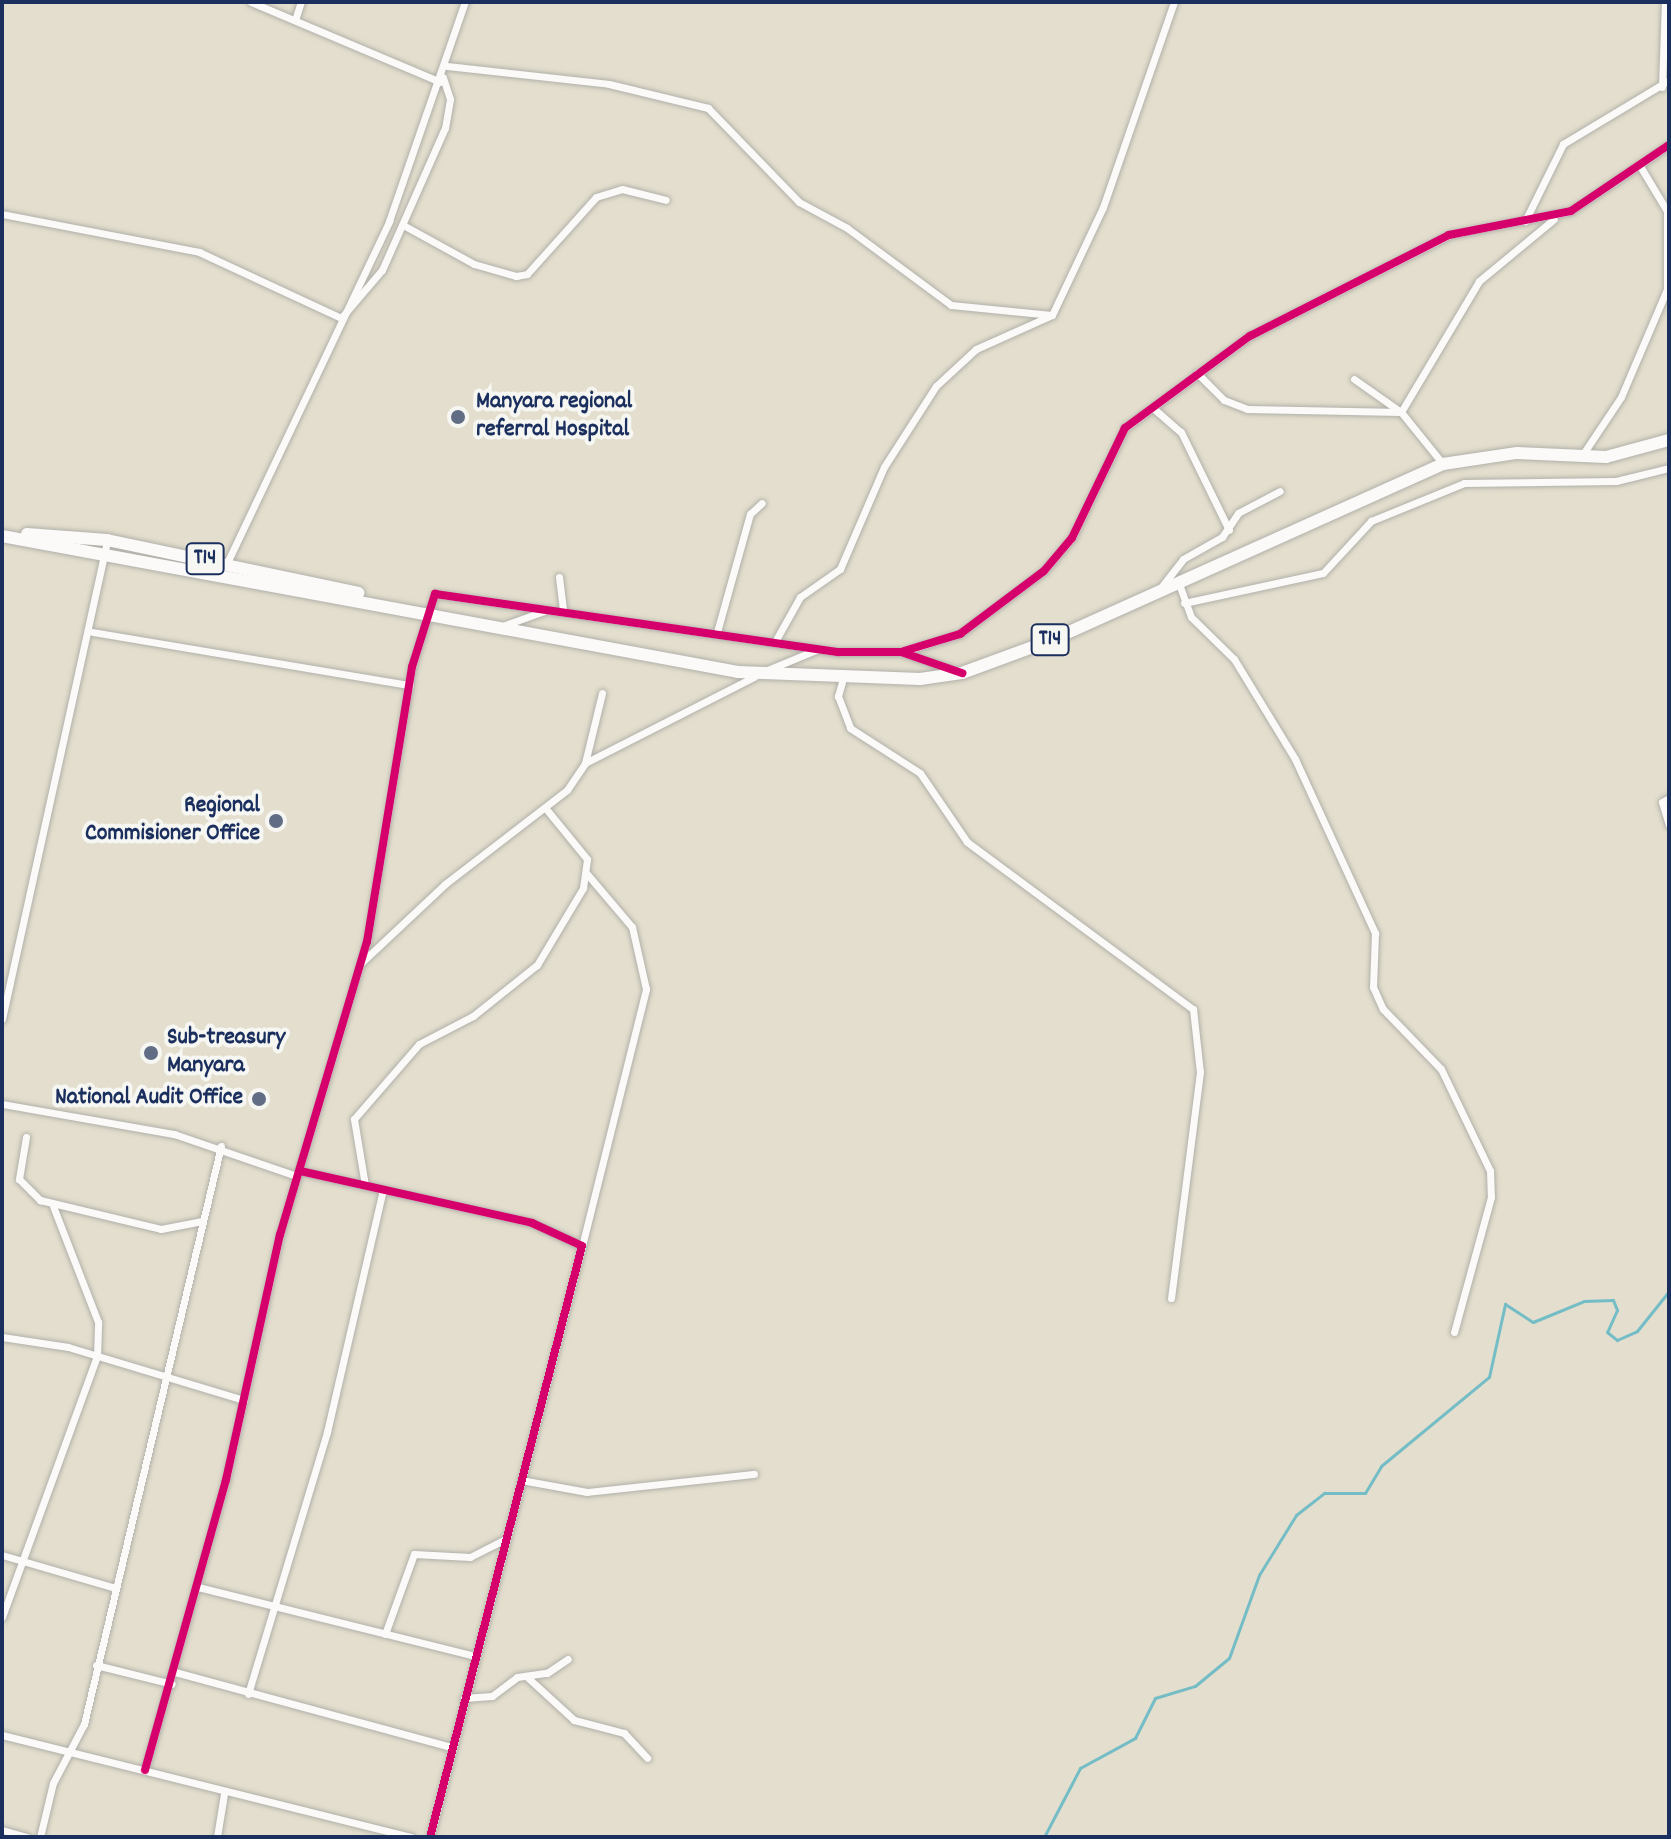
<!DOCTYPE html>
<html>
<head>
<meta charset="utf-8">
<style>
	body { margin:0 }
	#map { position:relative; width:1671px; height:1839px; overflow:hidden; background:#e3decd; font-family:Dekko,sans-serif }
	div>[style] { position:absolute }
	.stream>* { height:3px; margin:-1.5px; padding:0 1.5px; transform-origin:1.5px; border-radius:1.5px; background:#74bdc6 }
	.roads { filter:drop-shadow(0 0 2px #b1b0aa) drop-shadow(0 0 2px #b1b0aa) }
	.minor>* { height:7px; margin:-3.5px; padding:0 3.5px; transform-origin:3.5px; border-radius:3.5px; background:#fbfaf8 }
	.trunk>* { height:12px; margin:-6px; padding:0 6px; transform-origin:6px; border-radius:6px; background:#fbfaf8 }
	.cycleway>* { height:8px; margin:-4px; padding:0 4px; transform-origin:4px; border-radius:4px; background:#d6006c }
	.dots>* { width:22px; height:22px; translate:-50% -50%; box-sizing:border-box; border:4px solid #f6f6f2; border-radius:50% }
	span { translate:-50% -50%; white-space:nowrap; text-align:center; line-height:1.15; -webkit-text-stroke:8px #f6f6f2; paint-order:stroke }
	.shield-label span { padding:2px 6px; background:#f6f6f2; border:2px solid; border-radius:6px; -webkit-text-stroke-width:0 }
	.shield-label { font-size:22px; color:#1b2f5e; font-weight:700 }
	.poi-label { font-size:24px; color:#1b2f5e; font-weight:700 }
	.left { translate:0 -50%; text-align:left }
	.right { translate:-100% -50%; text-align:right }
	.frame { position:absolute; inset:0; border:4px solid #1b2f5e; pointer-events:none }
</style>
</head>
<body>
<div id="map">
	<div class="stream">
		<i style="left:1044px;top:1837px;width:78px;rotate:-62.4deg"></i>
		<i style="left:1080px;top:1768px;width:63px;rotate:-28.6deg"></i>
		<i style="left:1135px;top:1738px;width:45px;rotate:-63.4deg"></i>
		<i style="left:1155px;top:1698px;width:42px;rotate:-16.7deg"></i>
		<i style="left:1195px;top:1686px;width:44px;rotate:-39.5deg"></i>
		<i style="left:1229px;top:1658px;width:88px;rotate:-70.1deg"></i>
		<i style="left:1259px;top:1575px;width:70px;rotate:-58.3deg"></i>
		<i style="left:1296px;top:1515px;width:36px;rotate:-38deg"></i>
		<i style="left:1324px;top:1493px;width:41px"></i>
		<i style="left:1365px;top:1493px;width:31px;rotate:-59deg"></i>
		<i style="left:1381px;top:1466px;width:140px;rotate:-39.5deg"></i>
		<i style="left:1489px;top:1377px;width:75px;rotate:-77.6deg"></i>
		<i style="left:1505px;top:1304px;width:33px;rotate:33deg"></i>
		<i style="left:1533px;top:1322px;width:55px;rotate:-22.4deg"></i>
		<i style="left:1584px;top:1301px;width:29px;rotate:-2deg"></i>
		<i style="left:1613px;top:1300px;width:11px;rotate:68deg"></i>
		<i style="left:1617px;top:1310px;width:24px;rotate:114deg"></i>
		<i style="left:1607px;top:1332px;width:13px;rotate:39deg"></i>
		<i style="left:1617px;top:1340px;width:22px;rotate:-24deg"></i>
		<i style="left:1637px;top:1331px;width:51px;rotate:-51.3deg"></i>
	</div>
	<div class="roads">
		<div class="minor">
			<i style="left:251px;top:2px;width:205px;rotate:22.9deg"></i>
			<i style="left:295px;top:20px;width:19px;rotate:-72deg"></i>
			<i style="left:447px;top:66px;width:163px;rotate:6.3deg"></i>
			<i style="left:609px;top:84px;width:102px;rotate:13.6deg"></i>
			<i style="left:708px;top:108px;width:131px;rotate:45.9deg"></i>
			<i style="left:799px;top:202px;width:55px;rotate:28.4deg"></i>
			<i style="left:847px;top:228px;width:129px;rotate:36.5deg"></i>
			<i style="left:951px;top:305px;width:101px;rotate:5.7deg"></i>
			<i style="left:1662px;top:87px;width:85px;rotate:-88deg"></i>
			<i style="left:2px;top:214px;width:201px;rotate:10.9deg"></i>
			<i style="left:199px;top:252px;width:157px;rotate:24.9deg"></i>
			<i style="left:341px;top:318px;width:63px;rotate:-49.5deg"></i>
			<i style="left:382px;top:270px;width:155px;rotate:-66.1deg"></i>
			<i style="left:445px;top:128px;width:29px;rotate:-80deg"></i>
			<i style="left:450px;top:99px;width:23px;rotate:-108deg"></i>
			<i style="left:1525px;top:221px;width:86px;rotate:-63.7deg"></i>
			<i style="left:1563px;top:144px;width:124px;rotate:-31.1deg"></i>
			<i style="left:403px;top:225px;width:81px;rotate:28.8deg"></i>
			<i style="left:474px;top:264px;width:44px;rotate:15.9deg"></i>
			<i style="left:516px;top:276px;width:11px;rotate:-10deg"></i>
			<i style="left:527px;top:274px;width:103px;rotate:-48.1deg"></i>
			<i style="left:596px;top:197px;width:27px;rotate:-17deg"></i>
			<i style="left:622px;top:189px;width:45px;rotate:14deg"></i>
			<i style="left:1197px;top:373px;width:38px;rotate:45deg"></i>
			<i style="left:1224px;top:400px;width:25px;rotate:21deg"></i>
			<i style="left:1247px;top:409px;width:154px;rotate:1.1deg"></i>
			<i style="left:1401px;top:412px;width:152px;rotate:-59.2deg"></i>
			<i style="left:1479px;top:281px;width:97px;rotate:-39.6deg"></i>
			<i style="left:1354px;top:379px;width:57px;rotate:35.1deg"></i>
			<i style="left:1401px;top:412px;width:67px;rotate:51.1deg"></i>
			<i style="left:1153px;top:408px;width:37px;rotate:41deg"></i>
			<i style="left:1181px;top:432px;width:109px;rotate:63.9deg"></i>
			<i style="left:1581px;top:457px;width:72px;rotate:-56.3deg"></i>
			<i style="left:1621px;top:397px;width:117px;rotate:-66.9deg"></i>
			<i style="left:1667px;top:289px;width:78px;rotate:-90deg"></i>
			<i style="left:1667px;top:211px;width:52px;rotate:-121deg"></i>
			<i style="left:226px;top:565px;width:381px;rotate:-64.6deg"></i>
			<i style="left:389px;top:221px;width:232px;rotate:-70.9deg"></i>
			<i style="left:559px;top:577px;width:35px;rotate:83deg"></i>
			<i style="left:1179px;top:584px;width:35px;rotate:70deg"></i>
			<i style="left:1191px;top:617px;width:60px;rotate:44.3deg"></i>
			<i style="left:1234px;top:659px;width:117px;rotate:58.6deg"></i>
			<i style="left:1295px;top:759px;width:192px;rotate:65.3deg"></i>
			<i style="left:1375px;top:933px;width:54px;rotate:92.1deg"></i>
			<i style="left:1373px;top:987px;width:24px;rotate:66deg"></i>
			<i style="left:1383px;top:1009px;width:83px;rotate:46deg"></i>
			<i style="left:1441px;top:1069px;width:113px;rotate:64.3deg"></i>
			<i style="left:1490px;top:1171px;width:26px;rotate:88deg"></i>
			<i style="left:1491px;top:1197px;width:140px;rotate:105.3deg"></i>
			<i style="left:1159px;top:590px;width:39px;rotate:-52deg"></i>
			<i style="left:1183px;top:559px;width:45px;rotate:-29.4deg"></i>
			<i style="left:1222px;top:537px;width:29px;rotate:-56deg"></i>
			<i style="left:1238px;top:513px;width:47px;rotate:-27.6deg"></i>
			<i style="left:1184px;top:603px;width:142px;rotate:-12.2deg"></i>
			<i style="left:1323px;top:573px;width:71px;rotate:-47.3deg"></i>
			<i style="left:1371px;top:521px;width:100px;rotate:-22.2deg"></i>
			<i style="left:1464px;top:483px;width:152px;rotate:-0.8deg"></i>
			<i style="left:1616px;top:481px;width:55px;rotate:-13.8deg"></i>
			<i style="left:505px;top:625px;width:41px;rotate:-19.7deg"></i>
			<i style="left:92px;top:632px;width:322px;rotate:9.5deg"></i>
			<i style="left:717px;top:632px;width:123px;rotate:-74.4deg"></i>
			<i style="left:750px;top:514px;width:16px;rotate:-43deg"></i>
			<i style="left:777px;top:638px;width:47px;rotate:-60.7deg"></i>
			<i style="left:800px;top:597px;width:49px;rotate:-35deg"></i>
			<i style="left:840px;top:569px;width:111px;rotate:-66.7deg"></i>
			<i style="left:884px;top:467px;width:96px;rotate:-57.3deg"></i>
			<i style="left:936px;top:386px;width:54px;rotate:-42.8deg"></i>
			<i style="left:976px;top:349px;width:83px;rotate:-24.1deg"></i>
			<i style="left:1052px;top:315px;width:119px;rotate:-64.7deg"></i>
			<i style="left:1103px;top:207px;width:217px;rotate:-70.9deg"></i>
			<i style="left:902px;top:652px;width:61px;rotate:-17.2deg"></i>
			<i style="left:960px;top:634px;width:105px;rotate:-36.9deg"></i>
			<i style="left:1044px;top:571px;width:43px;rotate:-49.7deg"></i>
			<i style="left:1072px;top:538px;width:122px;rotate:-64.3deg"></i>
			<i style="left:1125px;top:428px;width:155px;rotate:-36.4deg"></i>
			<i style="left:1250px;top:336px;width:223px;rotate:-26.9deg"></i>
			<i style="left:1449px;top:235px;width:124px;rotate:-11.1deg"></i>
			<i style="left:1571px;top:211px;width:118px;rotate:-34deg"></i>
			<i style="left:765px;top:671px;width:55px;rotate:-22.4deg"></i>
			<i style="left:842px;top:682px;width:15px;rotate:106deg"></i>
			<i style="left:838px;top:696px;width:34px;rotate:69deg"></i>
			<i style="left:850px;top:728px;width:83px;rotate:32.7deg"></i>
			<i style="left:920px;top:773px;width:83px;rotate:55.7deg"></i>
			<i style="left:967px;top:842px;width:281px;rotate:36.5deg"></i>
			<i style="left:1193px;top:1009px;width:63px;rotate:83.7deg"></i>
			<i style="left:1200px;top:1072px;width:228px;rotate:97.3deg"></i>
			<i style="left:585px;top:763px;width:190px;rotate:-27deg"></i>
			<i style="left:1669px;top:798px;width:8px;rotate:150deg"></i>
			<i style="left:1662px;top:802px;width:24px;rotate:73deg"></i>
			<i style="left:361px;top:963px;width:115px;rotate:-43.2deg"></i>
			<i style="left:445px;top:884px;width:154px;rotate:-37.6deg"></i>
			<i style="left:567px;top:790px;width:32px;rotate:-56deg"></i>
			<i style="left:585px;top:763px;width:72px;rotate:-76.3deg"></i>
			<i style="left:2px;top:1019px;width:490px;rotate:-77.6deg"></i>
			<i style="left:2px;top:1104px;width:175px;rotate:9.9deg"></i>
			<i style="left:174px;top:1134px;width:130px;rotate:18.9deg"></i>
			<i style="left:26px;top:1137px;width:43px;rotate:99.5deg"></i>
			<i style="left:19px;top:1179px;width:30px;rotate:45deg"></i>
			<i style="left:40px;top:1200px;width:124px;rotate:13.5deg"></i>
			<i style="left:161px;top:1229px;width:42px;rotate:-11deg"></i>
			<i style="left:300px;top:1171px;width:238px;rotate:12.6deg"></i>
			<i style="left:532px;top:1223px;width:55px;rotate:24.7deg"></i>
			<i style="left:582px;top:1246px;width:610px;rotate:104.42deg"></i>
			<i style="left:365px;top:1185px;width:67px;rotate:-99.5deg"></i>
			<i style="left:354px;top:1119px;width:99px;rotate:-49.1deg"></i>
			<i style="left:419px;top:1044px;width:61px;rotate:-27.4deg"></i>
			<i style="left:473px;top:1016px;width:82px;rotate:-38.6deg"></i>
			<i style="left:537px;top:965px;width:90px;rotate:-59.1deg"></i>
			<i style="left:583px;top:888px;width:29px;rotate:-82deg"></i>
			<i style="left:587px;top:859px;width:63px;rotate:-129.2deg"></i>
			<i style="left:582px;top:1246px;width:265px;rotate:-76deg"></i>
			<i style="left:646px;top:989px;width:64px;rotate:-102.7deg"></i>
			<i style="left:632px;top:927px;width:70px;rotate:-130.3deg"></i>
			<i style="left:2px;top:1337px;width:67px;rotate:8.6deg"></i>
			<i style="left:68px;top:1347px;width:184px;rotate:16.8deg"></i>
			<i style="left:521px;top:1480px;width:67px;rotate:10.3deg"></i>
			<i style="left:587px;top:1492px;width:168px;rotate:-6.2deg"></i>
			<i style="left:2px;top:1555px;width:115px;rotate:16.2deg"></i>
			<i style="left:198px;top:1587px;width:284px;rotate:14deg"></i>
			<i style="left:2px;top:1617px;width:278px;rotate:-70deg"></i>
			<i style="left:97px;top:1356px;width:34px;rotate:-88deg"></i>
			<i style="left:98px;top:1322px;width:124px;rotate:-111.2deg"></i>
			<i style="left:385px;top:1634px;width:85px;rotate:-70.1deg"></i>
			<i style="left:414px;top:1554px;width:56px;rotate:3.1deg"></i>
			<i style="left:470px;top:1557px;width:39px;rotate:-27deg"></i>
			<i style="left:96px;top:1665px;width:78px;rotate:14deg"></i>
			<i style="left:175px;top:1672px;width:287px;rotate:15.2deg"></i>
			<i style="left:526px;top:1676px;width:65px;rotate:42.5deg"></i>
			<i style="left:574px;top:1720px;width:52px;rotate:14.6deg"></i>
			<i style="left:624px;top:1733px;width:34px;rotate:47deg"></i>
			<i style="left:248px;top:1694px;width:274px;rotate:-73.2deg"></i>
			<i style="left:327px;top:1432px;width:249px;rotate:-77deg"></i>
			<i style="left:464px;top:1698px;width:28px;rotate:-4deg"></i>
			<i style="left:492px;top:1696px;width:31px;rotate:-37deg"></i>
			<i style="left:517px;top:1677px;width:30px;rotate:-8deg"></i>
			<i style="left:547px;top:1673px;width:25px;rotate:-34deg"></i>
			<i style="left:2px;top:1735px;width:422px;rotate:14deg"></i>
			<i style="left:145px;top:1770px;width:301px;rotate:-74.4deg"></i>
			<i style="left:226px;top:1480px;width:251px;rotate:-77.6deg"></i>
			<i style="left:280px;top:1235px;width:306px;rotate:-73.5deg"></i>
			<i style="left:367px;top:942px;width:279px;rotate:-80.7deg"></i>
			<i style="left:412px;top:667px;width:77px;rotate:-72.5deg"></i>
			<i style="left:435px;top:594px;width:408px;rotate:8.2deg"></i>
			<i style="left:839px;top:652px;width:62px"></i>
			<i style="left:901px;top:652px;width:61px;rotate:19deg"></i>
			<i style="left:2px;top:1830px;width:26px;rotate:16deg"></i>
			<i style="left:40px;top:1837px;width:56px;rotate:-76.5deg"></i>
			<i style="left:53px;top:1783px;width:67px;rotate:-62.3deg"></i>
			<i style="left:84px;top:1724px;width:594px;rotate:-76.67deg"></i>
			<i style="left:217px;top:1837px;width:44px;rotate:-80.8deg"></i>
		</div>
		<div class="trunk">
			<i style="left:27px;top:534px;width:80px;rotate:4.3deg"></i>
			<i style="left:107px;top:540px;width:257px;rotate:11.9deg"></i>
			<i style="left:2px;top:536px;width:748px;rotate:10.47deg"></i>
			<i style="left:738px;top:672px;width:182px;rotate:2.2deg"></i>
			<i style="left:920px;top:679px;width:42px;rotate:-8.1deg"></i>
			<i style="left:962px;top:673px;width:93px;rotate:-20.2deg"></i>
			<i style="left:1049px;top:641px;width:432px;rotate:-24.2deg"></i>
			<i style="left:1443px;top:464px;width:75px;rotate:-8.5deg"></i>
			<i style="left:1517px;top:453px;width:89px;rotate:2.6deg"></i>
			<i style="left:1606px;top:457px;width:65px;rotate:-15.1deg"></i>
		</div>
	</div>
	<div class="cycleway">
		<i style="left:904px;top:651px;width:59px;rotate:-16.9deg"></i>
		<i style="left:960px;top:634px;width:105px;rotate:-36.9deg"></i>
		<i style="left:1044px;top:571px;width:43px;rotate:-49.7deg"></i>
		<i style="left:1072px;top:538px;width:122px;rotate:-64.3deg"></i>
		<i style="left:1125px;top:428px;width:155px;rotate:-36.4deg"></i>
		<i style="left:1250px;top:336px;width:223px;rotate:-26.9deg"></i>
		<i style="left:1449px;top:235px;width:124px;rotate:-11.1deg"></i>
		<i style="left:1571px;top:211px;width:118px;rotate:-34deg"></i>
		<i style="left:300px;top:1171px;width:238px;rotate:12.6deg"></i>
		<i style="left:532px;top:1223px;width:55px;rotate:24.7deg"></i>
		<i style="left:582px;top:1246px;width:610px;rotate:104.42deg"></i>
		<i style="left:145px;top:1770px;width:301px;rotate:-74.4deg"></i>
		<i style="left:226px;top:1480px;width:251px;rotate:-77.6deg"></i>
		<i style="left:280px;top:1235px;width:306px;rotate:-73.5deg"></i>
		<i style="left:367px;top:942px;width:279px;rotate:-80.7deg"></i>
		<i style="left:412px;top:667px;width:77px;rotate:-72.5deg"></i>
		<i style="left:435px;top:594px;width:408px;rotate:8.2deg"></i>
		<i style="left:839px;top:652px;width:62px"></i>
		<i style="left:901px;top:652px;width:65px;rotate:19deg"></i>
	</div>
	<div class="dots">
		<i style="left:458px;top:417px;background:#616c85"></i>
		<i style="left:276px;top:821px;background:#616c85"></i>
		<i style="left:151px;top:1053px;background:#616c85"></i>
		<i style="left:259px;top:1099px;background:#616c85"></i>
	</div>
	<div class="shield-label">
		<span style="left:205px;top:559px">T14</span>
		<span style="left:1050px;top:640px">T14</span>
	</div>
	<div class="poi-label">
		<span class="left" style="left:476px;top:417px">Manyara regional<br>referral Hospital</span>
		<span class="right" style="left:260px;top:821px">Regional<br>Commisioner Office</span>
		<span class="left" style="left:167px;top:1053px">Sub-treasury<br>Manyara</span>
		<span class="right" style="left:243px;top:1099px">National Audit Office</span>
	</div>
	<div class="frame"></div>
</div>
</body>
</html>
